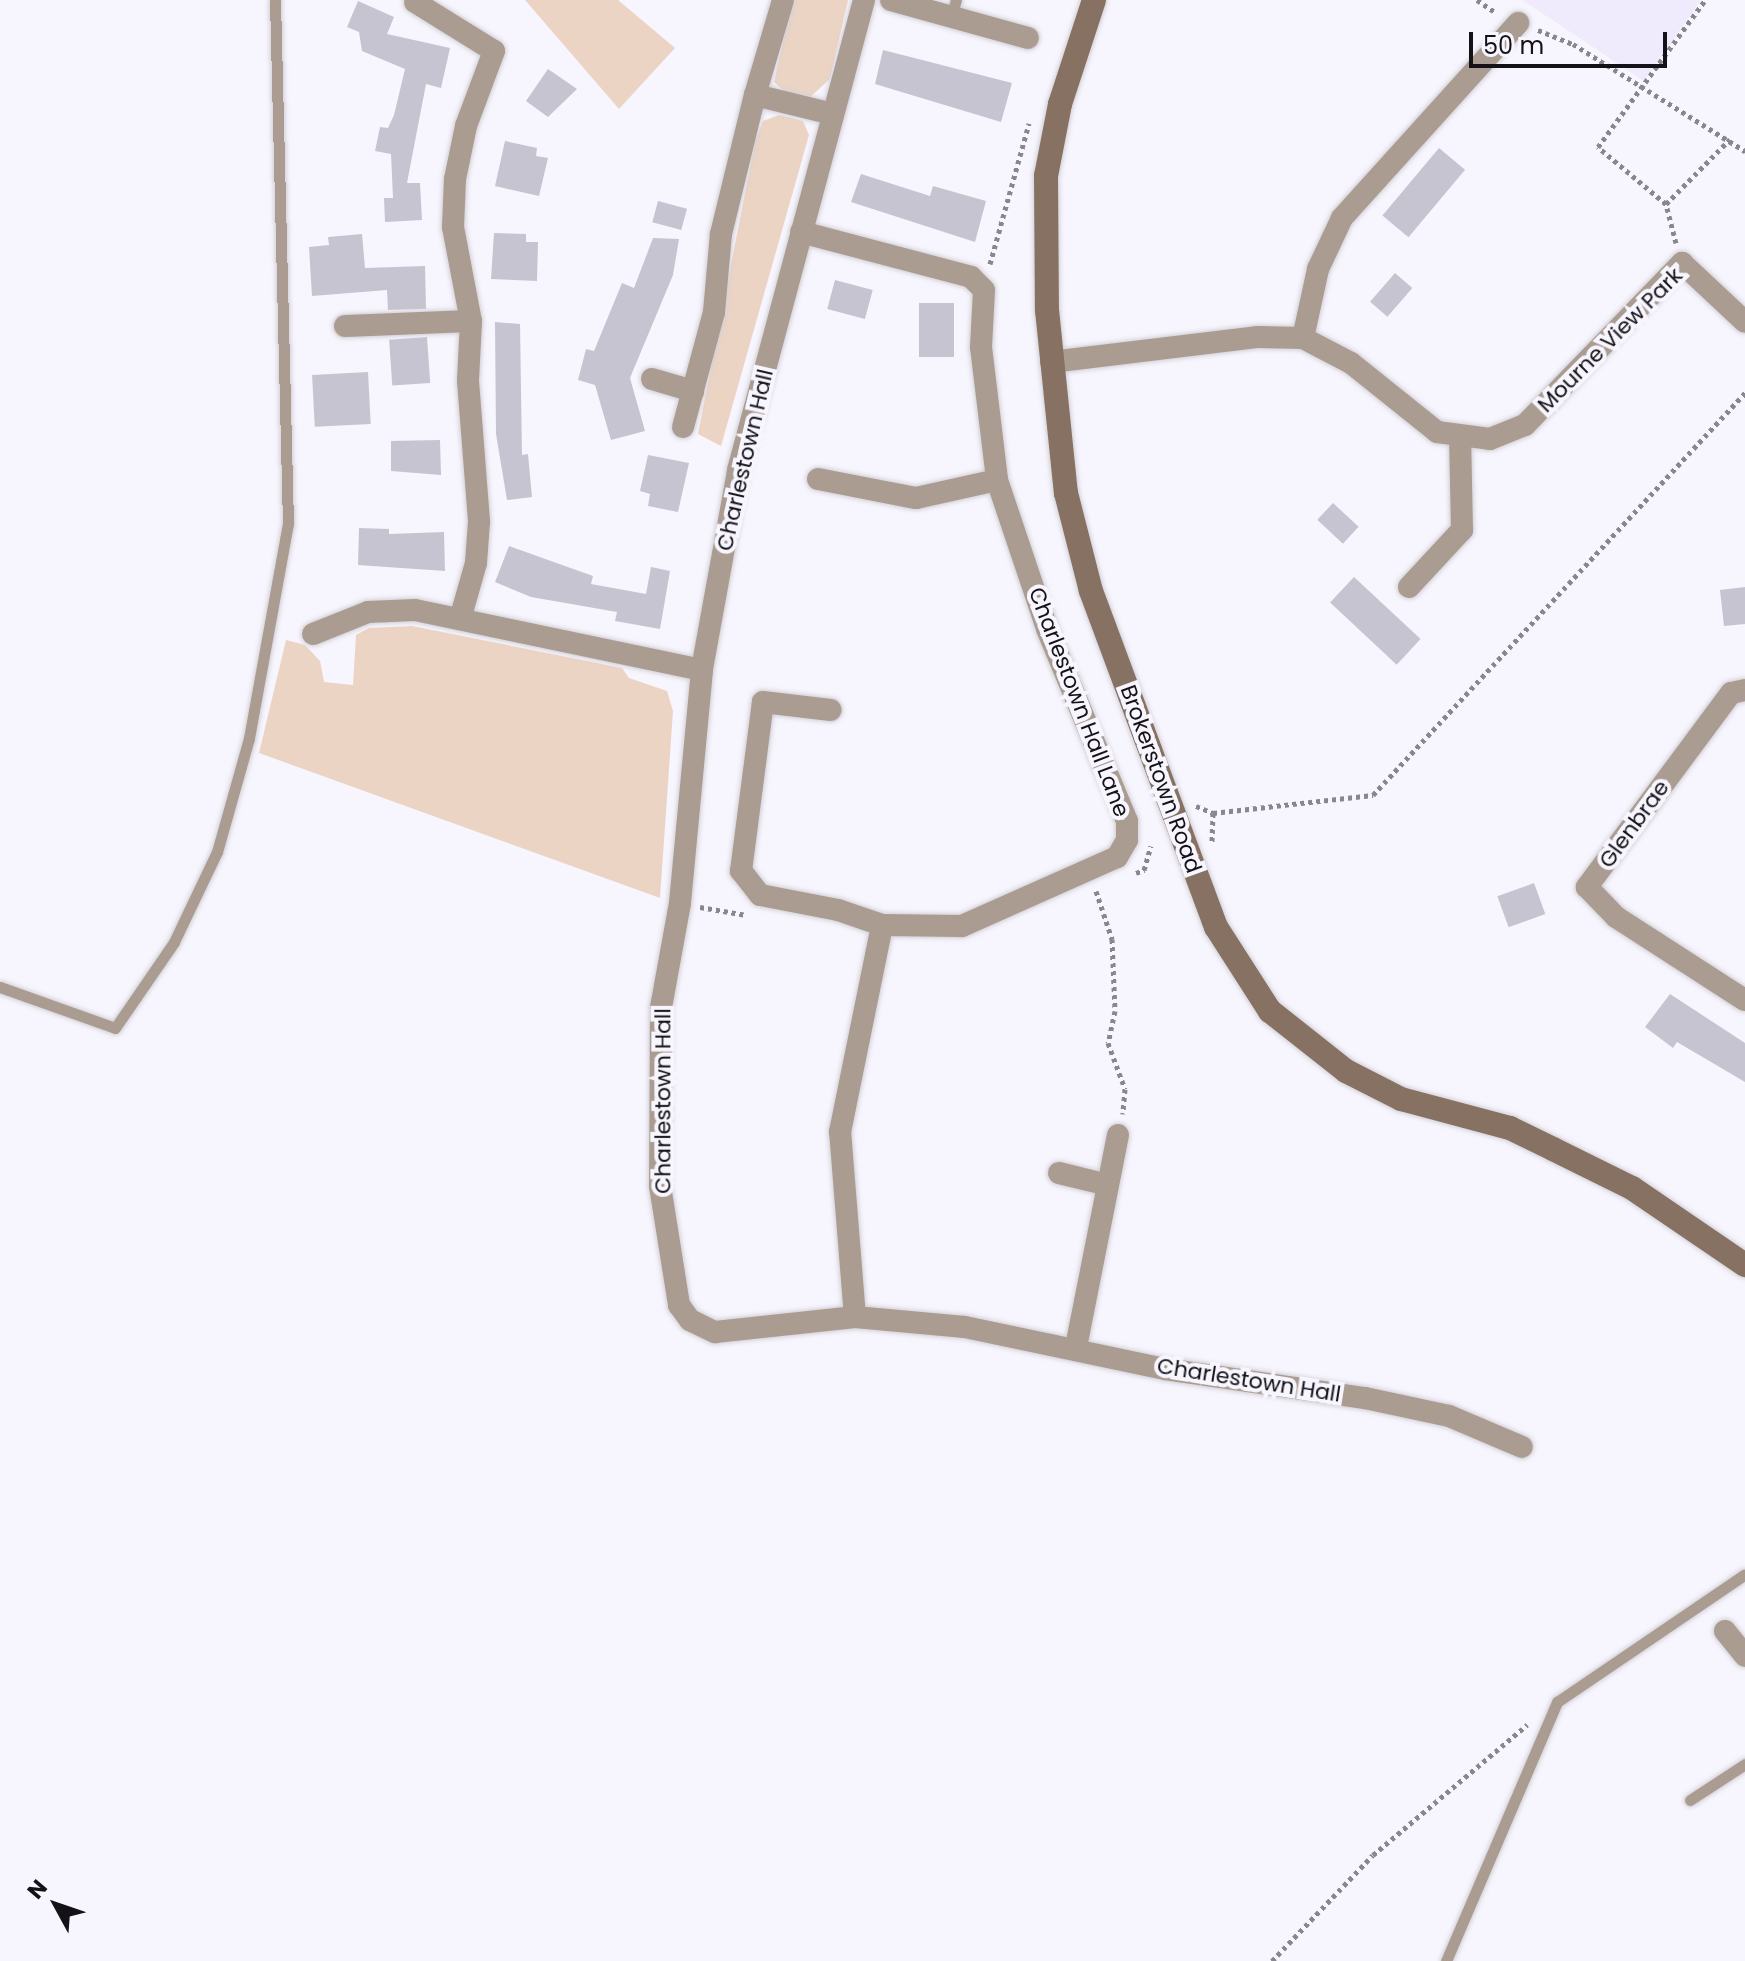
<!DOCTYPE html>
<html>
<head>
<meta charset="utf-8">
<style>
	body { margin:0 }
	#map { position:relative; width:1745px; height:1961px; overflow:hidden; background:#f7f5fd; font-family:Poppins,sans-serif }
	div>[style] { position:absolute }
	.built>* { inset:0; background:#efebfc }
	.green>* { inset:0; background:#ecd4c4 }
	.building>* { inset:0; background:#c7c4d1; transform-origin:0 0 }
	.path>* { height:5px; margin-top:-2.5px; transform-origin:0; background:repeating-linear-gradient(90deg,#89878e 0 4px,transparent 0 8px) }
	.roads { filter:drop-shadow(0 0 2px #d3d1d8) drop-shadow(0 0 2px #d3d1d8) }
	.lane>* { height:11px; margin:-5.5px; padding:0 5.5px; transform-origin:5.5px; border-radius:5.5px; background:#ab9c92 }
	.street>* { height:22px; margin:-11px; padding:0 11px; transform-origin:11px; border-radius:11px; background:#ab9c92 }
	.secondary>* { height:24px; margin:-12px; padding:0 12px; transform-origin:12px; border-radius:12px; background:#867163 }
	span { translate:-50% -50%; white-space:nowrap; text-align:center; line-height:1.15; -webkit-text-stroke:8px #f7f5fd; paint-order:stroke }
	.street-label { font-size:22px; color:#141217 }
	.north { position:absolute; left:16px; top:1865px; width:80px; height:80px; -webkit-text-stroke:6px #f7f5fd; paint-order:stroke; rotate:310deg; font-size:22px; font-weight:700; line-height:32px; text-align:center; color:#141217 }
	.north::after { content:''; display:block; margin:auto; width:28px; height:36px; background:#141217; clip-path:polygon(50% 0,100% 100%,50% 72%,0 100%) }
	.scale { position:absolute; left:1469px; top:32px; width:198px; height:36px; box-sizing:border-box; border:4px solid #141217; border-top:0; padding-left:10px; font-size:24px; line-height:28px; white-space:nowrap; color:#141217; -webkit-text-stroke:6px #f7f5fd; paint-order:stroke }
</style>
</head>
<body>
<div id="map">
	<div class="built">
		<i style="clip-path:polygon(1522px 0,1701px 0,1644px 81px)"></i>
	</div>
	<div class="green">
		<i style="clip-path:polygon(525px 0,618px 0,675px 48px,619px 109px)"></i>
		<i style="clip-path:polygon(792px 0,848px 0,830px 79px,809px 98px,786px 93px,774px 82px)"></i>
		<i style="clip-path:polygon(779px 115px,803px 121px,809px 135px,721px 446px,698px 434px,755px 142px,763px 121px)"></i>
		<i style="clip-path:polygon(412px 626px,622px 668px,629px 678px,667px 691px,673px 711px,660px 898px,259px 753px,286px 640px,305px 645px,320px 661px,324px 682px,353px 685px,356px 635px,369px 628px)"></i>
	</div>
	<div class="building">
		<i style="clip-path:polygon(358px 1px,394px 17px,387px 34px,450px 48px,441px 88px,426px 84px,407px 183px,420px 183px,422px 220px,385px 222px,384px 198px,393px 198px,391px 154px,375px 151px,380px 127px,388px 128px,394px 115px,405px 69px,362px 51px,359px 32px,347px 27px)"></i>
		<i style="clip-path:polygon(883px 50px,1012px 83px,1001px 122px,875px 84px)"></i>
		<i style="clip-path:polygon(548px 69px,577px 89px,548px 117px,526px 101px)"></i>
		<i style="clip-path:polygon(505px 141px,537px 148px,536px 156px,548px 158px,539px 196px,495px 186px)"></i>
		<i style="left:1439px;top:148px;width:34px;height:88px;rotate:40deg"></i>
		<i style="clip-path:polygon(861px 174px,930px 196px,933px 186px,986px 201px,975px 242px,851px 202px)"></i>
		<i style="left:658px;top:201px;width:30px;height:22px;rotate:15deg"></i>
		<i style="clip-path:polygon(494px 233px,526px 234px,526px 242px,538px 242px,537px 281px,491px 279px)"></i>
		<i style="clip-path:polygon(362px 234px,365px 268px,425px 266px,426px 309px,388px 310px,387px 290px,312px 296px,309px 247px,329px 245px,328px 237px)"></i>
		<i style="clip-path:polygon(653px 238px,679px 239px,673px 275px,630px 378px,645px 431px,611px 440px,595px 385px,578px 380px,586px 349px,594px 351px,622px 283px,634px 288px)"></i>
		<i style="left:1395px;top:273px;width:23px;height:38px;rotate:41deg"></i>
		<i style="left:835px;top:280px;width:39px;height:30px;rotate:15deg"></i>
		<i style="left:919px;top:303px;width:35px;height:54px"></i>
		<i style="clip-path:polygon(495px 322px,520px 324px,522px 455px,528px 454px,532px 497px,507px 500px,496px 434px)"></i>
		<i style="left:427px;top:337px;width:46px;height:38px;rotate:86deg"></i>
		<i style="left:368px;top:372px;width:52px;height:56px;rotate:87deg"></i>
		<i style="clip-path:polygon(440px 440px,441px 475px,391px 471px,391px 441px)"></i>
		<i style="clip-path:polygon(648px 455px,689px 463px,678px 512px,648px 506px,650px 494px,640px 491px)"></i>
		<i style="left:1333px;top:503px;width:35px;height:23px;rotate:43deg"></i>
		<i style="clip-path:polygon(359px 528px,389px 529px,389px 534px,444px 532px,445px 571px,358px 565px)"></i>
		<i style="clip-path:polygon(509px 546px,593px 576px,591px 584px,646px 594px,651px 567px,670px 571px,660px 629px,615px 621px,617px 612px,531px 597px,495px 582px)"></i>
		<i style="left:1354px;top:577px;width:91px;height:35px;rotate:43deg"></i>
		<i style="clip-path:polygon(1745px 587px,1745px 624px,1724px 626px,1720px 590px)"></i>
		<i style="left:1534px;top:883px;width:33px;height:39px;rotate:70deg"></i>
		<i style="clip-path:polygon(1670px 994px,1745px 1043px,1745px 1082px,1677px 1042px,1673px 1048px,1645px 1027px)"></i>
	</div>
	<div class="path">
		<i style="left:1477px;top:0;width:23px;rotate:34deg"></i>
		<i style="left:1538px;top:30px;width:38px;rotate:22deg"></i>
		<i style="left:1573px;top:44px;width:203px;rotate:31.9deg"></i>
		<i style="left:1666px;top:204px;width:91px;rotate:-45.4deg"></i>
		<i style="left:1676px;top:243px;width:40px;rotate:-104.4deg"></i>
		<i style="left:1666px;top:204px;width:89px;rotate:-140deg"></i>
		<i style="left:1598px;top:147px;width:182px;rotate:-53.9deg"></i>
		<i style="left:990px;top:264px;width:146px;rotate:-74.5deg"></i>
		<i style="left:1196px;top:806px;width:18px;rotate:22deg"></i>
		<i style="left:1213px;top:813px;width:31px;rotate:92deg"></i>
		<i style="left:1213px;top:813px;width:161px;rotate:-6.4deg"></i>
		<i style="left:1373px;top:795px;width:548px;rotate:-47.22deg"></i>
		<i style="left:1136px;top:873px;width:9px;rotate:-21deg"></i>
		<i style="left:1144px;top:870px;width:25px;rotate:-74deg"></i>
		<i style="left:1096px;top:891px;width:51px;rotate:71.6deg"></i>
		<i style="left:1112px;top:939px;width:72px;rotate:87.6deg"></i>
		<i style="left:1115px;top:1011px;width:33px;rotate:102deg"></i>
		<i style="left:1108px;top:1043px;width:49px;rotate:69.7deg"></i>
		<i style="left:1125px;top:1089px;width:25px;rotate:95deg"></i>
		<i style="left:700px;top:907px;width:47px;rotate:9.9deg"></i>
		<i style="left:1272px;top:1961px;width:146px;rotate:-46.4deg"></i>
		<i style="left:1373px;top:1855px;width:202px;rotate:-40.2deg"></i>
	</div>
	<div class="roads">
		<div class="lane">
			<i style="left:951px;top:17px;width:18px;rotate:-74deg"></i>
			<i style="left:0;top:987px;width:122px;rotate:19.6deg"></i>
			<i style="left:115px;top:1028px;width:104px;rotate:-55.5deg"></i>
			<i style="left:174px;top:942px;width:100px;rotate:-64.5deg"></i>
			<i style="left:217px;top:852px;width:118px;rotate:-74.3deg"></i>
			<i style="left:249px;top:738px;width:218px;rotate:-79.7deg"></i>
			<i style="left:288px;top:524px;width:524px;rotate:-91.42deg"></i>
			<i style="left:1690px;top:1800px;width:66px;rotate:-33.2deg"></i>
			<i style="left:1446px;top:1961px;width:282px;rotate:-66.8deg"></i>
			<i style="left:1557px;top:1702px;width:227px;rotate:-34.2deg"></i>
		</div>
		<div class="street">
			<i style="left:783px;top:0;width:99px;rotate:106.4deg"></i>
			<i style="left:755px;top:95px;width:80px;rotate:13.7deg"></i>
			<i style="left:864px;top:0;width:488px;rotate:105deg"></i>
			<i style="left:738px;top:471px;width:202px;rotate:100.3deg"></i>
			<i style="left:702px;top:670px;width:234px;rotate:95.4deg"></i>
			<i style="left:680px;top:903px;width:107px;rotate:100.3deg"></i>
			<i style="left:661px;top:1008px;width:178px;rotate:90.3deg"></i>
			<i style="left:660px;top:1186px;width:121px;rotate:80.9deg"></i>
			<i style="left:679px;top:1305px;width:19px;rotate:54deg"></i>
			<i style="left:690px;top:1320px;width:28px;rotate:26deg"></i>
			<i style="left:715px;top:1332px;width:141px;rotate:-6.1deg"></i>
			<i style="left:855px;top:1317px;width:110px;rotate:5.2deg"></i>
			<i style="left:965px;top:1327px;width:204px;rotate:11.9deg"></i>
			<i style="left:1165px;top:1369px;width:202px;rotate:8.3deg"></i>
			<i style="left:1365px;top:1398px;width:86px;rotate:12.1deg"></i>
			<i style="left:1449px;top:1416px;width:79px;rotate:23deg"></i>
			<i style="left:891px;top:0;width:142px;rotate:15.5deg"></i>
			<i style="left:415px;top:2px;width:93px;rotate:31.8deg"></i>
			<i style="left:494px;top:51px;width:80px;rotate:110.5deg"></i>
			<i style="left:466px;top:126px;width:54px;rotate:101.7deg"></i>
			<i style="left:455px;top:179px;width:48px;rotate:92.4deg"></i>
			<i style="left:453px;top:227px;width:96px;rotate:79.2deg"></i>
			<i style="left:471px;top:321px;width:60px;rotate:92.9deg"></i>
			<i style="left:468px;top:381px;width:141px;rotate:85.5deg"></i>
			<i style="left:479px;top:522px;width:41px;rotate:94.2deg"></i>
			<i style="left:476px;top:563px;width:58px;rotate:105.9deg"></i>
			<i style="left:801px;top:232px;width:176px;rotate:14.8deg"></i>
			<i style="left:971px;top:277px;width:18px;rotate:45deg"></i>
			<i style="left:984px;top:290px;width:57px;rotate:93deg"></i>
			<i style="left:981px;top:347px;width:134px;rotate:83.1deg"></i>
			<i style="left:997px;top:480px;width:157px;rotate:71.4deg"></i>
			<i style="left:1047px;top:629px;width:208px;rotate:67.4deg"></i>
			<i style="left:1127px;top:821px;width:19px;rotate:90deg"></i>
			<i style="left:1127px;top:840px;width:20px;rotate:120deg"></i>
			<i style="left:1117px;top:857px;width:170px;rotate:156deg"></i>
			<i style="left:962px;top:926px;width:80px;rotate:-179.3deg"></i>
			<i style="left:882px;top:925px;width:46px;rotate:-161.2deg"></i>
			<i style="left:838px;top:910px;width:79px;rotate:-169.1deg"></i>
			<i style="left:760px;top:895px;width:31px;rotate:-128deg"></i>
			<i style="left:741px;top:871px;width:170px;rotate:-82.6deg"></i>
			<i style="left:763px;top:702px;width:68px;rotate:6.7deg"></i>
			<i style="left:345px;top:326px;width:126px;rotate:-2.3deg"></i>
			<i style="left:1303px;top:338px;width:71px;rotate:-77.7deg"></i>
			<i style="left:1318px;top:269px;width:56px;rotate:-64.8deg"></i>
			<i style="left:1342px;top:218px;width:263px;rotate:-47.9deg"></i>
			<i style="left:1051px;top:362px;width:209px;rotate:-6.9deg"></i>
			<i style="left:1258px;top:337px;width:45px;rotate:1.3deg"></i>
			<i style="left:1303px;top:338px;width:54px;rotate:27.5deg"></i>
			<i style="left:1351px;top:363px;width:110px;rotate:38.7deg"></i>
			<i style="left:1437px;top:432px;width:53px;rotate:7.5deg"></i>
			<i style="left:1490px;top:439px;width:38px;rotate:-22deg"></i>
			<i style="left:1525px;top:425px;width:226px;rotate:-45.9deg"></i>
			<i style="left:1682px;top:263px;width:86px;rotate:43.1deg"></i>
			<i style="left:652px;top:379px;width:43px;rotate:16.3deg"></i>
			<i style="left:683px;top:427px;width:119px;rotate:-74.9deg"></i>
			<i style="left:714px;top:312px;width:78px;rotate:-84.9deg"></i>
			<i style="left:721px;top:234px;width:143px;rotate:-76.3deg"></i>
			<i style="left:818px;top:479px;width:100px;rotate:11deg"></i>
			<i style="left:916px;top:498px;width:83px;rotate:-12.5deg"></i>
			<i style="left:1409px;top:587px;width:78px;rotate:-47.1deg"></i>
			<i style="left:1462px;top:530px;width:92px;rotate:-91.2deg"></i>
			<i style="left:313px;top:634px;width:59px;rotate:-21.8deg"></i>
			<i style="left:368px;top:612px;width:47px;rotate:-2.4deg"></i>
			<i style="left:415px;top:610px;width:293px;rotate:11.8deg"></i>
			<i style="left:1745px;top:690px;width:14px;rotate:168deg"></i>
			<i style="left:1731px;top:693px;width:242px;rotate:126.6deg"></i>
			<i style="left:1587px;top:887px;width:42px;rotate:46deg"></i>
			<i style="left:1616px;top:917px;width:153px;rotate:32.8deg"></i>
			<i style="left:1059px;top:1173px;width:50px;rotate:13.8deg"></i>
			<i style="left:855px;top:1317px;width:186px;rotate:-94.6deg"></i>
			<i style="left:840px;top:1132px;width:211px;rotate:-78.5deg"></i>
			<i style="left:1076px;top:1347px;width:216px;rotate:-78.8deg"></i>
			<i style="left:1725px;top:1631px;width:32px;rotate:51deg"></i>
		</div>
		<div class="secondary">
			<i style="left:1094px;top:0;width:109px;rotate:108.1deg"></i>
			<i style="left:1060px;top:104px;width:73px;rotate:101deg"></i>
			<i style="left:1046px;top:176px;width:134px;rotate:89.6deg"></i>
			<i style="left:1047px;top:310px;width:184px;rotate:84.1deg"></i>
			<i style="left:1066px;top:493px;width:101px;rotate:75.7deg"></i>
			<i style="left:1091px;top:591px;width:358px;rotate:69.6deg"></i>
			<i style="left:1216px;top:927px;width:100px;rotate:57.3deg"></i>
			<i style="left:1270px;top:1011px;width:97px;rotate:38.3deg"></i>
			<i style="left:1346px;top:1071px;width:62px;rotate:27deg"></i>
			<i style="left:1401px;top:1099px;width:113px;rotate:14.9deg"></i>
			<i style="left:1510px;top:1128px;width:48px;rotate:26deg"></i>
			<i style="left:1553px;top:1149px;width:88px;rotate:26.3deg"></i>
			<i style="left:1632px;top:1188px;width:137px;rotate:34.3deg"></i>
		</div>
	</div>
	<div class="street-label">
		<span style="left:1610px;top:340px;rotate:-45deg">Mourne View Park</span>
		<span style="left:745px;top:460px;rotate:-77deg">Charlestown Hall</span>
		<span style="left:1079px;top:702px;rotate:69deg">Charlestown Hall Lane</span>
		<span style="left:1161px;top:779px;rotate:70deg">Brokerstown Road</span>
		<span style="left:1634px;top:824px;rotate:-54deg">Glenbrae</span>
		<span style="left:663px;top:1101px;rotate:-90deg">Charlestown Hall</span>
		<span style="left:1249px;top:1380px;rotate:9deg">Charlestown Hall</span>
	</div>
	<div class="north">N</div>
	<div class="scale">50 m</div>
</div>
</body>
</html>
